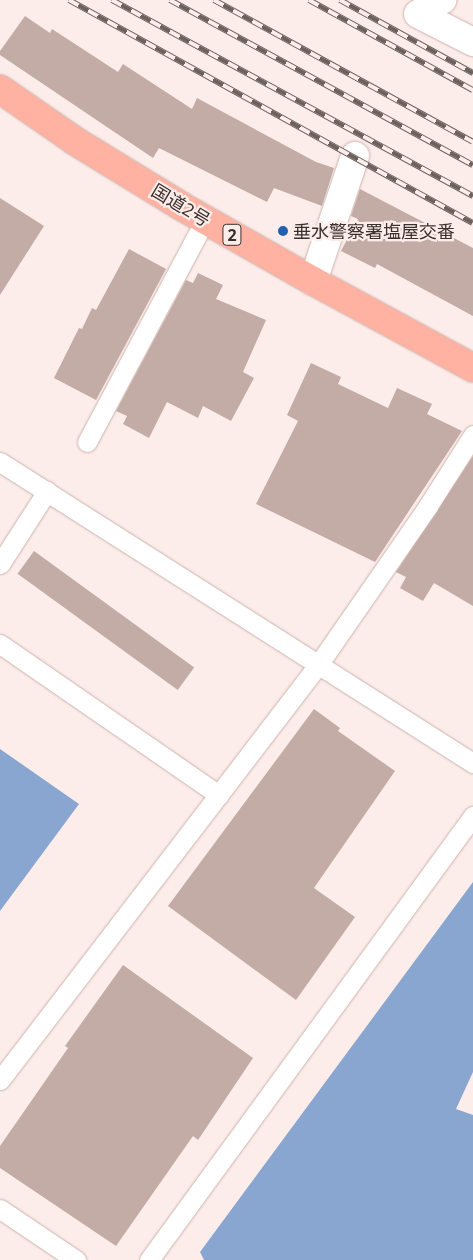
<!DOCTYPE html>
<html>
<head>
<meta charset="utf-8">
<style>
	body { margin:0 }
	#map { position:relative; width:473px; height:1260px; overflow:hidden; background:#fdedea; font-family:"Open Sans","Noto Sans JP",sans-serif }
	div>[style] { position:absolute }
	.water>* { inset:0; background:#88a6d0 }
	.building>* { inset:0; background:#c3aba6; transform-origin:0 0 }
	.roads { filter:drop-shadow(0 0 1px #cbb3ad) drop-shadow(0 0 1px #cbb3ad) }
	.service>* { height:19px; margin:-9.5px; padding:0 9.5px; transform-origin:9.5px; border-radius:9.5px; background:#fff }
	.minor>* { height:28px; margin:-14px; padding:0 14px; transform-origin:14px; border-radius:14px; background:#fff }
	.trunk>* { height:28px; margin:-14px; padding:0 14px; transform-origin:14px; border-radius:14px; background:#ffb2a2 }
	.rail>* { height:5.5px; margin-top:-2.75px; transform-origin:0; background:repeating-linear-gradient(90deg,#fdedea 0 11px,#6c615e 0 22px); box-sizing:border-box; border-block:1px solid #6c615e }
	.dots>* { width:14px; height:14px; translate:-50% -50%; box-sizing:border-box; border:2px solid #fdedea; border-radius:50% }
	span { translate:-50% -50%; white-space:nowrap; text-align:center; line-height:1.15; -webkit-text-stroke:4.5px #fdedea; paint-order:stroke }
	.shield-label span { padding:1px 4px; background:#fdedea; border:1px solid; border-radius:4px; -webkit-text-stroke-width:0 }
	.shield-label { font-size:16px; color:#3a302e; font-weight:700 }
	.street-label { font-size:18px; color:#3a302e }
	.poi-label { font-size:18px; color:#3a302e }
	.left { translate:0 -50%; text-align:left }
</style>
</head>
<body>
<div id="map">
	<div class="water">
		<i style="clip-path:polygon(0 749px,79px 804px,0 911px)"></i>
		<i style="clip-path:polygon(473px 882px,473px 1072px,456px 1109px,473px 1115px,473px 1260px,204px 1260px,200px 1252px)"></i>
	</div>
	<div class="building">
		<i style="clip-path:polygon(25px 16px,50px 33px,52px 29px,118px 72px,123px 64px,192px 109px,197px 98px,316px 162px,334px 168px,322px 206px,274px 188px,267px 202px,159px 148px,153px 158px,0 55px,0 51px)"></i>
		<i style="clip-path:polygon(360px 189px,473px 248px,473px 316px,377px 264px,375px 268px,341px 251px,358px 219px,351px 216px)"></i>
		<i style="clip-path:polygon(0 198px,44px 226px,0 295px)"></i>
		<i style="clip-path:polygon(129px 249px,166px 269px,96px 400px,54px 378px,79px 328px,82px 329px,92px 308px,96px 310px)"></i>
		<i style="clip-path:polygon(198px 273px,223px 285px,216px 299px,266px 320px,243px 372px,254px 378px,231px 421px,203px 406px,198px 418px,167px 402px,149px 438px,123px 424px,127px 416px,116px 411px,186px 280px,193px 283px)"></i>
		<i style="clip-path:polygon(311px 363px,341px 377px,338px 384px,388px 408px,397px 388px,432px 404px,427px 414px,462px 431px,375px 562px,256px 504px,298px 421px,287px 415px)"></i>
		<i style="clip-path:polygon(473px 456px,473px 606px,434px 583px,423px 601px,400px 588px,406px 577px,396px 572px)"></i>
		<i style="left:34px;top:551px;width:198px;height:28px;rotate:36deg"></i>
		<i style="clip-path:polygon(314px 709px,340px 728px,338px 731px,395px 771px,314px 888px,355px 917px,296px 1000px,168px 906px)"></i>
		<i style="clip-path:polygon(123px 965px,253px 1058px,198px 1140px,193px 1136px,116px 1246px,0 1168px,0 1146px,68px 1048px,65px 1046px)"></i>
	</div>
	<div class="roads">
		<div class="service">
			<i style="left:87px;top:442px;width:251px;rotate:-62deg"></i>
			<i style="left:0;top:462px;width:561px;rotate:32.47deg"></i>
			<i style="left:0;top:564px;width:87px;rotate:-57.2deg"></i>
			<i style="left:0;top:644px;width:266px;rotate:34.6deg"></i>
			<i style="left:0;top:1080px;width:523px;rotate:-52.54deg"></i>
			<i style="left:318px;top:665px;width:193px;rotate:-55.3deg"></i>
			<i style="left:428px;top:506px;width:84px;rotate:-57.6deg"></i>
			<i style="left:0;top:1209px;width:92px;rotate:33.9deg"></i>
			<i style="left:149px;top:1260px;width:550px;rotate:-53.88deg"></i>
		</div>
		<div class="minor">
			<i style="left:427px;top:4px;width:16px;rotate:-15deg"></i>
			<i style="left:418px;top:14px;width:62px;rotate:27deg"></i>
			<i style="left:313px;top:281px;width:132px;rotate:-71.4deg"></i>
		</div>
		<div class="trunk">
			<i style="left:0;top:89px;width:91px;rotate:34.7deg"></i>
			<i style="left:75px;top:141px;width:124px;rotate:31.5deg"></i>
			<i style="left:181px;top:206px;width:152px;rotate:29.6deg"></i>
			<i style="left:313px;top:281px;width:182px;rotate:28.5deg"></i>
		</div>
	</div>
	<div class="rail">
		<i style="left:69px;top:0;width:461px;rotate:28.9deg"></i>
		<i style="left:112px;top:0;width:411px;rotate:28.5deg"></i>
		<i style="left:170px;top:0;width:345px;rotate:28.6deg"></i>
		<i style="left:214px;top:0;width:295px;rotate:28.7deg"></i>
		<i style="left:309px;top:0;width:187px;rotate:28.8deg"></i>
		<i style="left:340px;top:0;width:152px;rotate:28.8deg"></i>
	</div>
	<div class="dots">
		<i style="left:283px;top:231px;background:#2160b1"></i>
	</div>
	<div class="shield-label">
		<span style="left:232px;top:235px">2</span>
	</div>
	<div class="street-label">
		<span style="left:181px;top:205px;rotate:31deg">国道2号</span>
	</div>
	<div class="poi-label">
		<span class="left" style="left:293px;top:231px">垂水警察署塩屋交番</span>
	</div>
</div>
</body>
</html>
